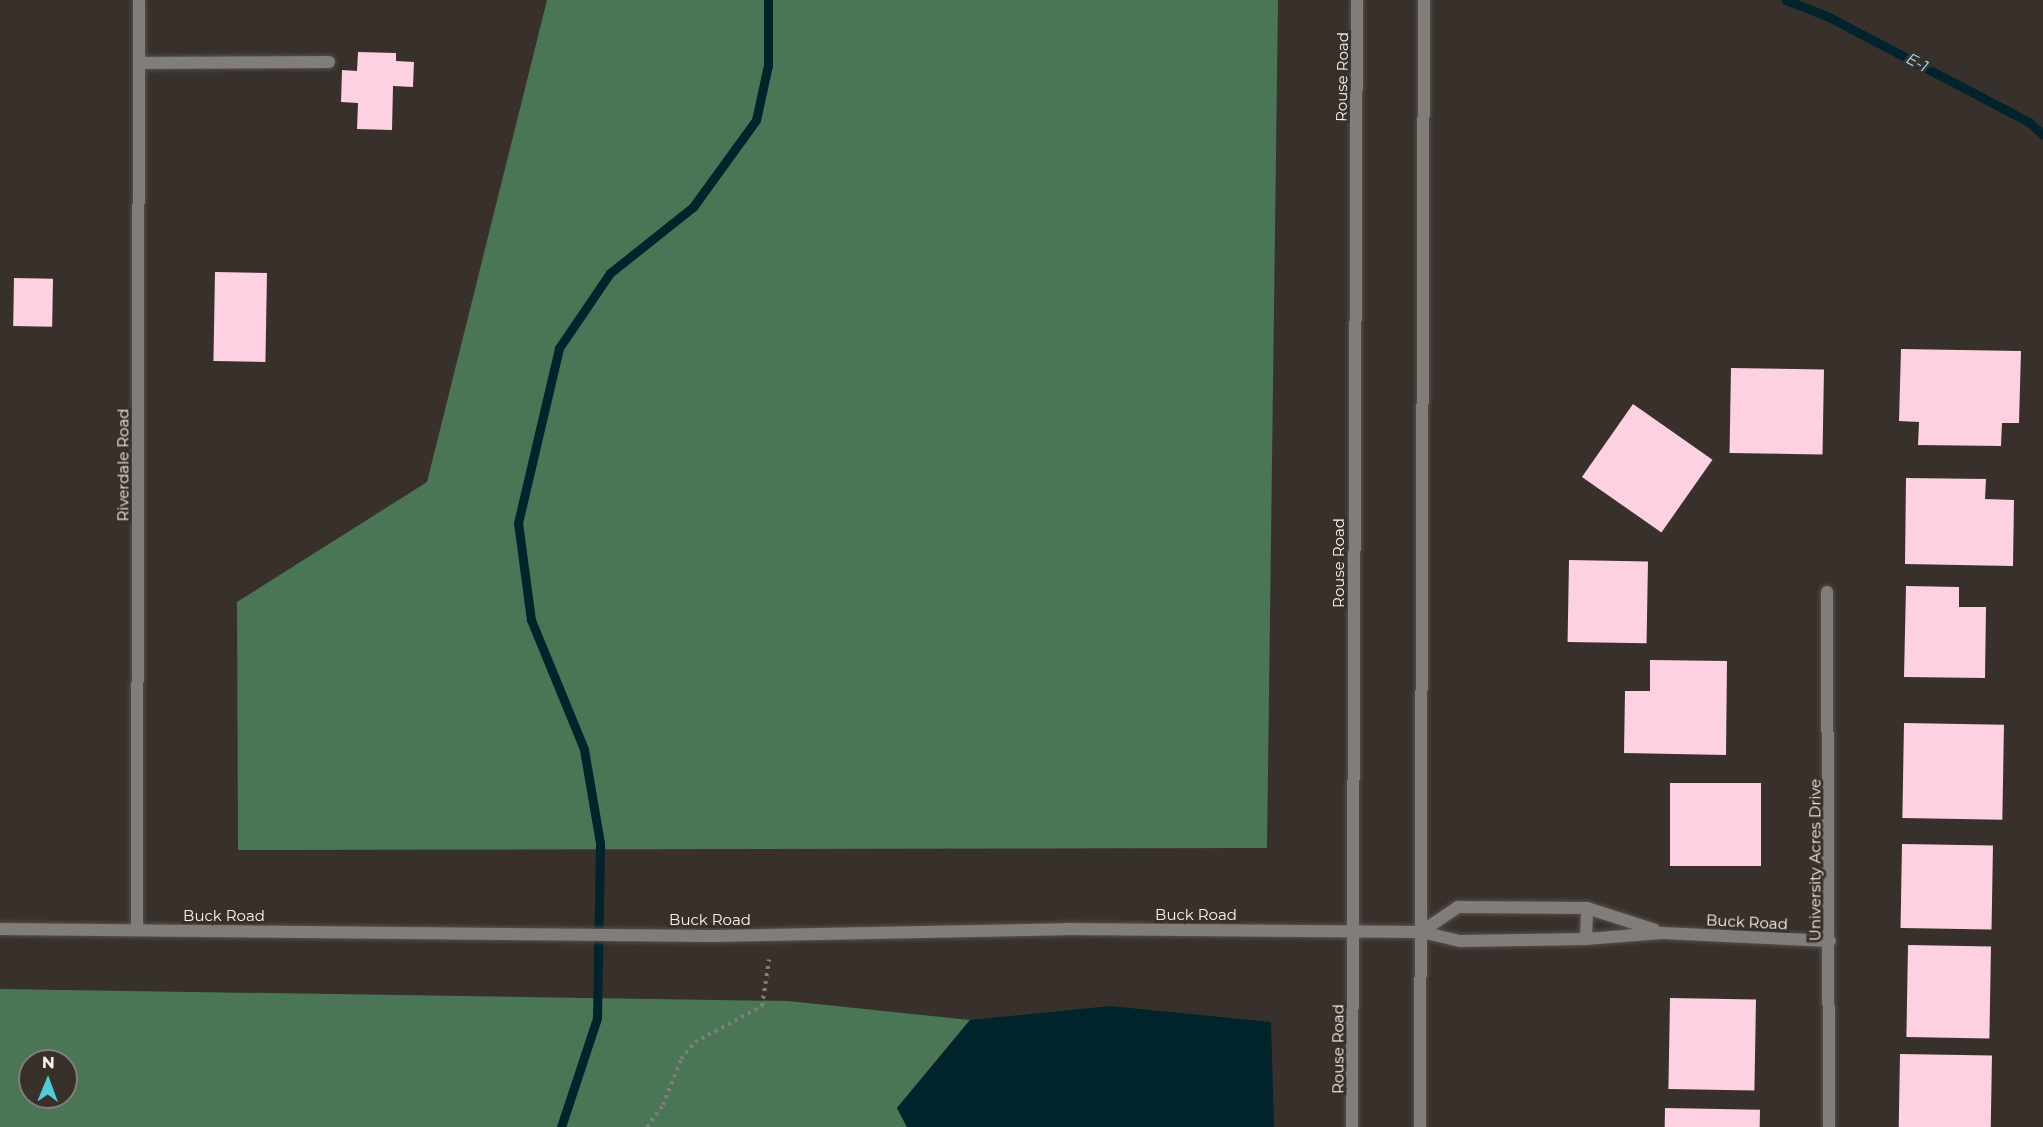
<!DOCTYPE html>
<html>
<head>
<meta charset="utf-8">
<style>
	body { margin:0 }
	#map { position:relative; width:2043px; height:1127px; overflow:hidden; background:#38302b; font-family:Montserrat,sans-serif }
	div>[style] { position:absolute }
	.forest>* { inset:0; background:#4a7656 }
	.water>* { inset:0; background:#01242c }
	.stream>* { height:9px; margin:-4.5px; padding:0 4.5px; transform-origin:4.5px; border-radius:4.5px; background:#01242c }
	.building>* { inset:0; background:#fdd0e2; transform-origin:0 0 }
	.path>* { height:4px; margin-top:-2px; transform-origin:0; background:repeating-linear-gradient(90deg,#837c78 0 3px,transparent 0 7.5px) }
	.roads { filter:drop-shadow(0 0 2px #574f4a) drop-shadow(0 0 2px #574f4a) }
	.service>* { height:12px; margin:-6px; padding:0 6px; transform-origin:6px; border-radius:6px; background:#817d7b }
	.minor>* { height:12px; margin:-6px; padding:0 6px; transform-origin:6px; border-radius:6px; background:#817d7b }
	.tertiary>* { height:12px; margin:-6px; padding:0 6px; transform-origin:6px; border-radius:6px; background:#817d7b }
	span { translate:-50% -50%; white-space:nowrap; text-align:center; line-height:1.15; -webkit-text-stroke:6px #38302b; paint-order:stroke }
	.street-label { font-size:15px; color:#f8f3ef }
	.water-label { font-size:16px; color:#96e2f7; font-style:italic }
	.north { position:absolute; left:18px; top:1049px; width:60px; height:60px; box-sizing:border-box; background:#38302b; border:2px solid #857e79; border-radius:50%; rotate:1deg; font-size:16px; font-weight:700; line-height:24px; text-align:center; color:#f8f3ef }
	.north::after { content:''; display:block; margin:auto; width:21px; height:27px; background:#52cbd8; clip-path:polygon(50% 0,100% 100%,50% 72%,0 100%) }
</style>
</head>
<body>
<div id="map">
	<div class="forest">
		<i style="clip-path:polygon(547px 0,1278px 0,1267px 848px,238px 850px,237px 602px,427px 482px)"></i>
		<i style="clip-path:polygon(evenodd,0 989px,788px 1001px,970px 1020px,897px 1108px,907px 1127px,0 1127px,0 989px,30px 1061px,66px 1061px,66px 1097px,30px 1097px,30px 1061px)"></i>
	</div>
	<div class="water">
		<i style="clip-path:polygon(1110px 1006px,1271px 1022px,1274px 1127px,907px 1127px,897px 1108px,970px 1020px)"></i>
	</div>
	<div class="stream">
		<i style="left:1786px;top:0;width:44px;rotate:21.3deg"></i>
		<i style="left:1827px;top:16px;width:228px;rotate:27.7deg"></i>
		<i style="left:2029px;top:122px;width:19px;rotate:43deg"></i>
		<i style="left:561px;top:1127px;width:115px;rotate:-71.7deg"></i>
		<i style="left:597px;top:1018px;width:175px;rotate:-89deg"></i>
		<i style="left:600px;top:843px;width:95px;rotate:-99.7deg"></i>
		<i style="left:584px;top:749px;width:139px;rotate:-112.3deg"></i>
		<i style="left:531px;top:620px;width:98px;rotate:-97.6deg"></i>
		<i style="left:518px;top:523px;width:180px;rotate:-76.8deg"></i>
		<i style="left:559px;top:348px;width:91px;rotate:-55.8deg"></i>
		<i style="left:610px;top:273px;width:106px;rotate:-38.5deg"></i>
		<i style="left:693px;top:207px;width:107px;rotate:-54.1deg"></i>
		<i style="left:756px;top:120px;width:56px;rotate:-77.7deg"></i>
		<i style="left:768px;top:65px;width:65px;rotate:-90deg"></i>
	</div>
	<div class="building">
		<i style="clip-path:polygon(358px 52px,396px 53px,396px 61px,414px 62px,413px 87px,393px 86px,392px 130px,357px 129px,358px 103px,341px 102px,342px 70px,357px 71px)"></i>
		<i style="left:215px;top:272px;width:52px;height:89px;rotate:1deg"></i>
		<i style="left:14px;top:278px;width:39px;height:48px;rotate:1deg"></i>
		<i style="clip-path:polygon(1901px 349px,2021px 351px,2019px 423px,2002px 423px,2001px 446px,1918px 445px,1919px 422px,1899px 421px)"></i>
		<i style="left:1731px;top:368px;width:93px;height:85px;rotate:1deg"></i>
		<i style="left:1633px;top:404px;width:97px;height:89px;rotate:35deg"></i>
		<i style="clip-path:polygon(1906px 478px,1986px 479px,1985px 499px,2014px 500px,2013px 566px,1905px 564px)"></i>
		<i style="left:1569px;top:560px;width:79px;height:82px;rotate:1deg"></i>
		<i style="clip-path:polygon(1906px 586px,1959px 587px,1959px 607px,1986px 607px,1985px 678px,1904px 677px)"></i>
		<i style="clip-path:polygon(1650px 660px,1727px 661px,1726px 755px,1624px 753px,1625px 691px,1650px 691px)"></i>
		<i style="left:1904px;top:723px;width:100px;height:95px;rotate:1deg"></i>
		<i style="left:1670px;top:783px;width:91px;height:83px"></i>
		<i style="left:1902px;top:844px;width:91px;height:84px;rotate:1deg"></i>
		<i style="left:1908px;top:945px;width:83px;height:92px;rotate:1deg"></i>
		<i style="left:1670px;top:998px;width:86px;height:91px;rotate:1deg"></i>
		<i style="left:1900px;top:1054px;width:92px;height:73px;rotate:1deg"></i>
		<i style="left:1665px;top:1108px;width:95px;height:19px;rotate:1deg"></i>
	</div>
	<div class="path">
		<i style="left:647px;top:1127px;width:27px;rotate:-54deg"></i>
		<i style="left:663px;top:1105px;width:49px;rotate:-68.6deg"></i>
		<i style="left:681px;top:1059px;width:22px;rotate:-51deg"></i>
		<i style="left:695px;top:1042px;width:76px;rotate:-28.2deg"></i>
		<i style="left:762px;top:1006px;width:47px;rotate:-81.3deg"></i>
	</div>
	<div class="roads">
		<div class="service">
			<i style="left:139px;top:63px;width:190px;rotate:-0.3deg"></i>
		</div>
		<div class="minor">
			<i style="left:1827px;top:592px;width:535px;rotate:89.79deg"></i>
			<i style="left:137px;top:930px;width:930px;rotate:-89.88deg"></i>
			<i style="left:1421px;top:932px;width:40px;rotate:13deg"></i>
			<i style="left:1460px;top:941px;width:126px;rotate:-0.9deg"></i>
			<i style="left:1586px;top:939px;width:76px;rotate:-4.5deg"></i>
			<i style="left:1662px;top:933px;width:168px;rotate:2.7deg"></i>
			<i style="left:1421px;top:932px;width:45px;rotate:-34deg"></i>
			<i style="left:1458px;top:907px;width:129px;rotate:0.4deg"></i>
			<i style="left:1587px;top:908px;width:71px;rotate:17.9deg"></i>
			<i style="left:1586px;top:939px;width:31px;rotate:-88deg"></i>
		</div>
		<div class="tertiary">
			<i style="left:0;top:929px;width:714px;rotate:0.56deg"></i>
			<i style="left:714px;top:936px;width:351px;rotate:-1.1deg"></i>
			<i style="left:1065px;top:929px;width:356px;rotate:0.5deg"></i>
			<i style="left:1352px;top:1127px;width:1127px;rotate:-89.75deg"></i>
			<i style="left:1420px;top:1127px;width:1127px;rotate:-89.8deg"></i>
		</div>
	</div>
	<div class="street-label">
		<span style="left:1342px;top:77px;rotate:-89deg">Rouse Road</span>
		<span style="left:123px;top:465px;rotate:-90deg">Riverdale Road</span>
		<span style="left:1339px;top:563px;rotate:-90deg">Rouse Road</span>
		<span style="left:1815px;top:860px;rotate:-90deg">University Acres Drive</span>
		<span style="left:1196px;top:915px">Buck Road</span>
		<span style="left:224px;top:916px">Buck Road</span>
		<span style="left:710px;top:920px">Buck Road</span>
		<span style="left:1747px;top:922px;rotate:3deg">Buck Road</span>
		<span style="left:1338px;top:1049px;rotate:-90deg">Rouse Road</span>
	</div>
	<div class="water-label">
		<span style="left:1917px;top:63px;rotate:28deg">E-1</span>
	</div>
	<div class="north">N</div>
</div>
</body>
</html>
